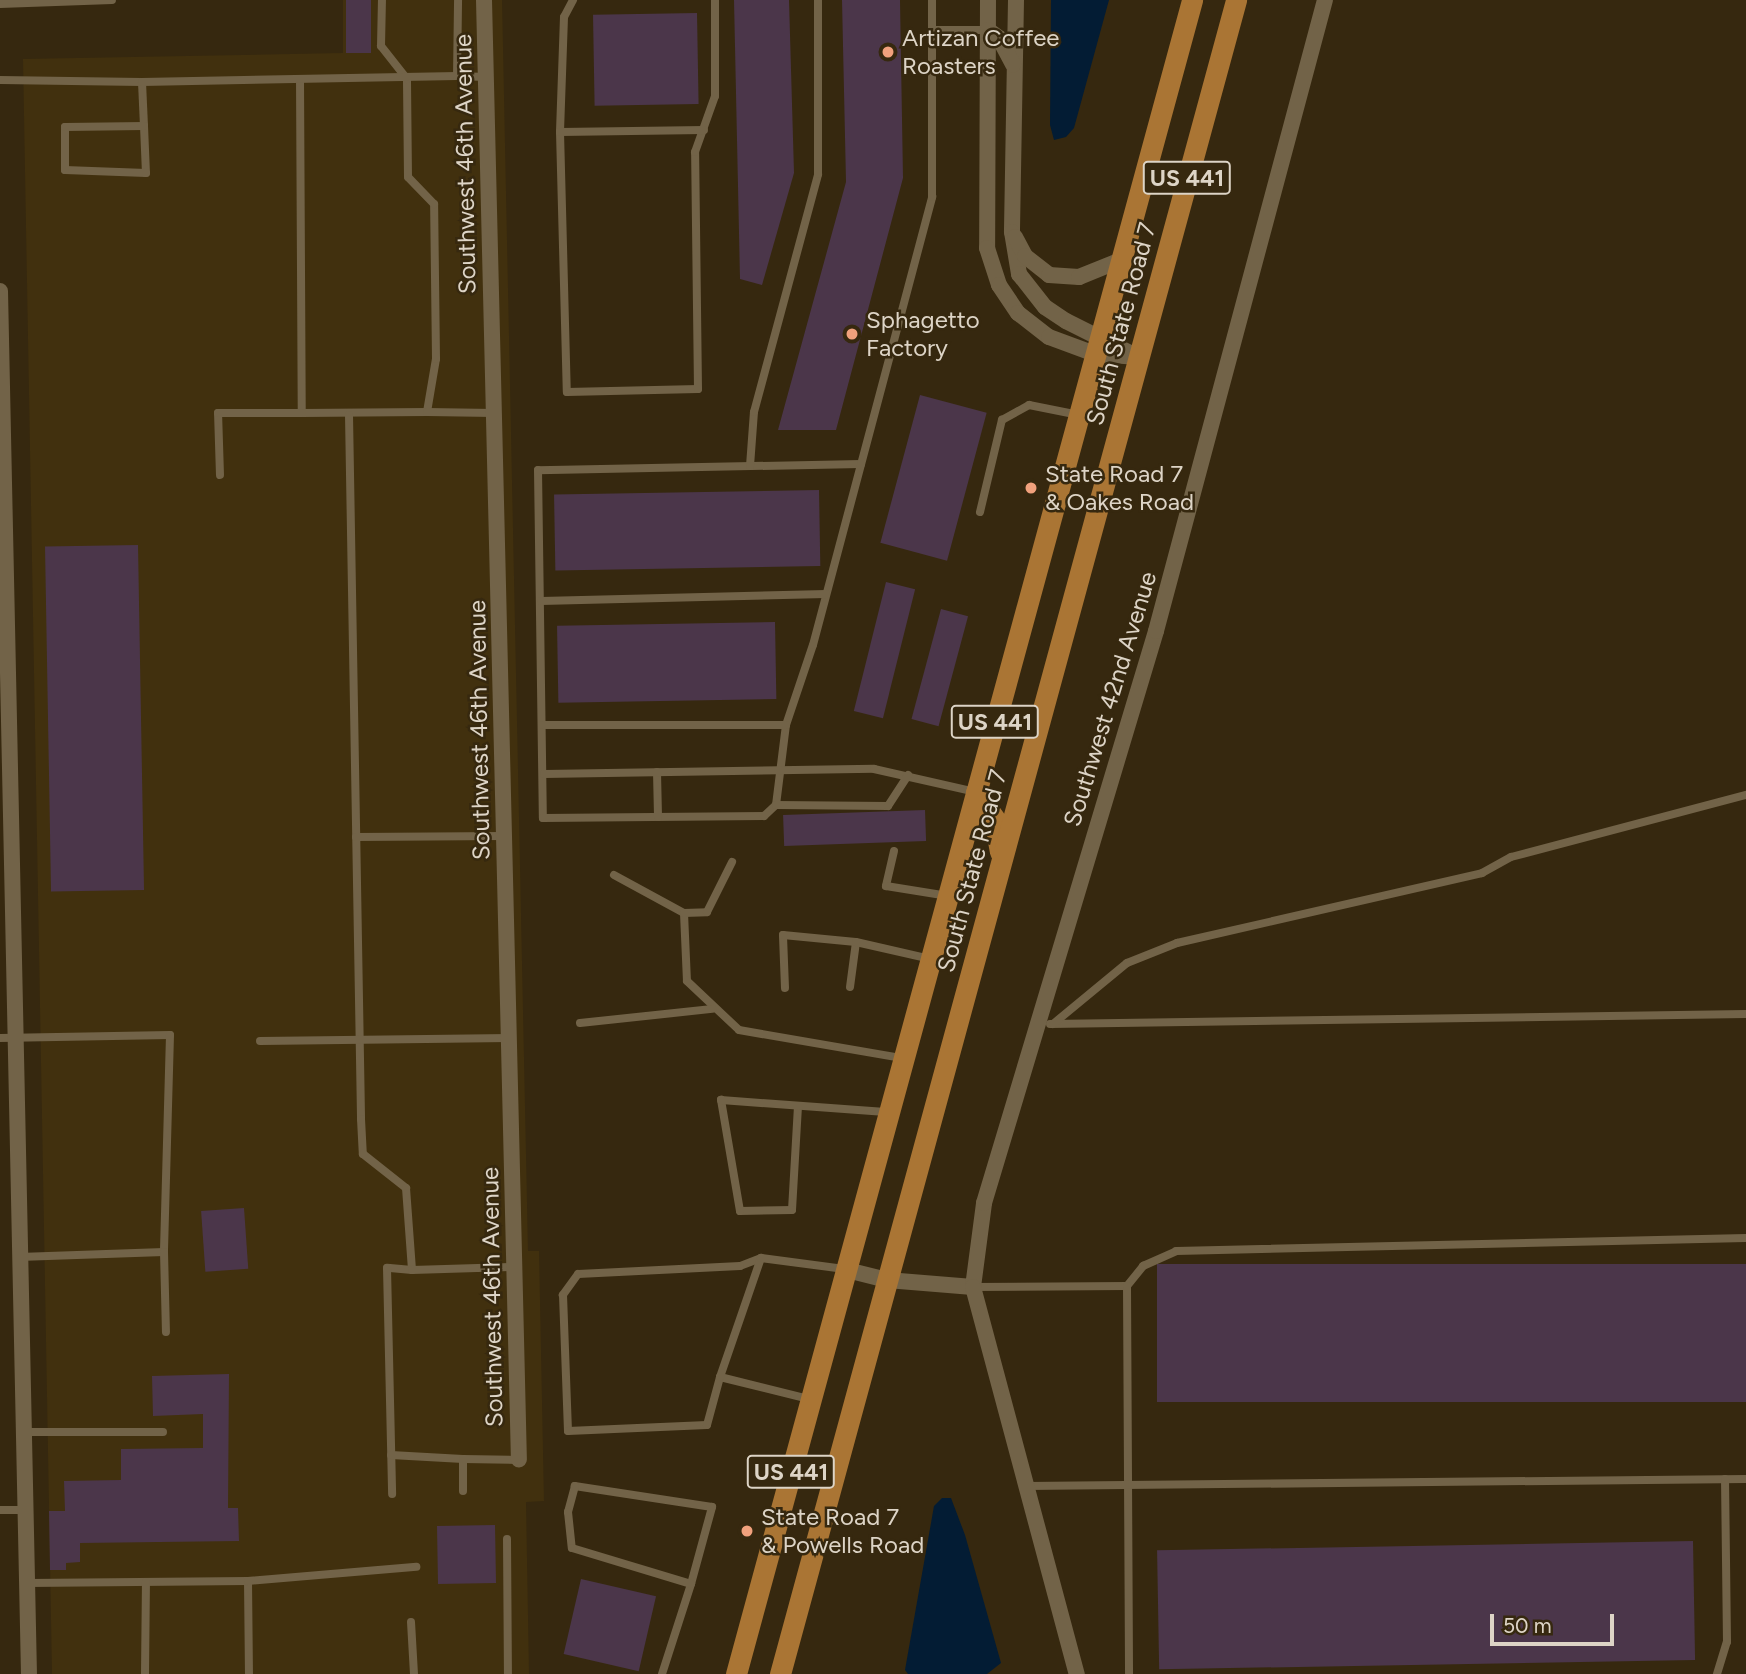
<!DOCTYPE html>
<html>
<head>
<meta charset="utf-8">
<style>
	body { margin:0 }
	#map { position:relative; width:1746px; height:1674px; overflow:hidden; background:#36280f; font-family:Figtree,sans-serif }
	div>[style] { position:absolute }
	.built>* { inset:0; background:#41300e }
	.water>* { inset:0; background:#031c34 }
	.building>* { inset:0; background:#4b364a; transform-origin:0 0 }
	.lane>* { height:8px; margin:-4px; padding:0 4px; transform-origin:4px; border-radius:4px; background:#726348 }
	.street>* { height:16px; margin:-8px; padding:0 8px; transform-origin:8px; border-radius:8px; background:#726348 }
	.primary>* { height:21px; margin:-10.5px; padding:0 10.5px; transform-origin:10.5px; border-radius:10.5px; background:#aa7534 }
	.dots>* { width:19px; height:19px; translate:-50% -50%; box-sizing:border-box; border:4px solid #36280f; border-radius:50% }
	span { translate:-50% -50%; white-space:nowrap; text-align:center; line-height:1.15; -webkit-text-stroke:5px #36280f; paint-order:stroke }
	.shield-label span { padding:2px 5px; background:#36280f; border:2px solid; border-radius:5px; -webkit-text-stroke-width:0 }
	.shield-label { font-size:23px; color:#ddd4c6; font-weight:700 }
	.poi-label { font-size:24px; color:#ddd4c6 }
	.left { translate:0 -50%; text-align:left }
	.street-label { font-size:24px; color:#ddd4c6 }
	.scale { position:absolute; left:1490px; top:1614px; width:124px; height:32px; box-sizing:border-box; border:4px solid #ddd4c6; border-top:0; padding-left:9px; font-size:21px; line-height:24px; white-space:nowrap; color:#ddd4c6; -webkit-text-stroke:5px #36280f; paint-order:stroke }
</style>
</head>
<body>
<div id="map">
	<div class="built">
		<i style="clip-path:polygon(343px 0,502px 0,528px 1251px,539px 1251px,544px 1501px,526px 1502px,529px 1674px,52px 1674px,23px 59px,343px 53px)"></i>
	</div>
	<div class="water">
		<i style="clip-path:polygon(1051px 0,1109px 0,1074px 128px,1066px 137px,1054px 140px,1050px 125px)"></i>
		<i style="clip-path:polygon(942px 1498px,951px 1498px,965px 1535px,1001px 1663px,987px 1674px,908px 1674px,905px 1670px,934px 1506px)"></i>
	</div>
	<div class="building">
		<i style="left:346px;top:0;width:25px;height:53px"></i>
		<i style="clip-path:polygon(734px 0,789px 0,794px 173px,762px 285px,740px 279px)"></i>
		<i style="clip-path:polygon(842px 0,900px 0,903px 178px,836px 430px,778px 430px,846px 182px)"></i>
		<i style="left:697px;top:13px;width:91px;height:104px;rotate:89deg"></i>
		<i style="left:920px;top:395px;width:69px;height:153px;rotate:15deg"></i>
		<i style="left:819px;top:490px;width:76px;height:265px;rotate:89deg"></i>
		<i style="left:138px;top:545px;width:345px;height:93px;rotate:89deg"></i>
		<i style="left:886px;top:582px;width:30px;height:133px;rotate:14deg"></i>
		<i style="left:941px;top:609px;width:28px;height:114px;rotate:15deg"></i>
		<i style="left:775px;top:622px;width:77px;height:218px;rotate:89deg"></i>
		<i style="left:925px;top:810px;width:31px;height:142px;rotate:88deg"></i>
		<i style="left:244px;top:1208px;width:61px;height:43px;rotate:86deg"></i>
		<i style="left:1746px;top:1264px;width:138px;height:589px;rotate:90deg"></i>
		<i style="clip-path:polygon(229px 1374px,228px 1508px,238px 1508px,239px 1541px,80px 1543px,80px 1562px,66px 1563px,66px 1570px,50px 1570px,49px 1511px,65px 1511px,64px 1481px,121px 1480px,121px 1449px,203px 1448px,203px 1414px,153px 1416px,152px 1376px)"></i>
		<i style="left:495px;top:1525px;width:58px;height:58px;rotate:89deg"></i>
		<i style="left:1693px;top:1541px;width:119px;height:536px;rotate:89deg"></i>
		<i style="left:581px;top:1579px;width:77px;height:77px;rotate:13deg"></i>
	</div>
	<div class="lane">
		<i style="left:573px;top:0;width:19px;rotate:118deg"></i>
		<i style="left:564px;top:17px;width:115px;rotate:92deg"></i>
		<i style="left:560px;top:132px;width:260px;rotate:88.5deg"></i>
		<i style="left:567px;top:392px;width:131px;rotate:-1.3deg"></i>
		<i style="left:698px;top:389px;width:237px;rotate:-90.7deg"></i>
		<i style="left:695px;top:152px;width:59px;rotate:-70.3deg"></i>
		<i style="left:715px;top:96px;width:96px;rotate:-90deg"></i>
		<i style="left:0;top:4px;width:112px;rotate:-2deg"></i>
		<i style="left:933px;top:30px;width:55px"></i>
		<i style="left:457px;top:76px;width:29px;rotate:2deg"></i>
		<i style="left:300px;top:79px;width:334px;rotate:89.7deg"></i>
		<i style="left:302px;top:413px;width:125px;rotate:-0.5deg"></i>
		<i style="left:427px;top:412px;width:54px;rotate:-80.4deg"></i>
		<i style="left:436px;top:359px;width:155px;rotate:-90.7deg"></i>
		<i style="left:434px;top:204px;width:37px;rotate:-134deg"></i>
		<i style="left:408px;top:177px;width:98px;rotate:-90.6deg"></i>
		<i style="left:407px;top:79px;width:42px;rotate:-128.2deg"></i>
		<i style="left:381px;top:46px;width:46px;rotate:-88.8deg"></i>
		<i style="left:0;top:80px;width:142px;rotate:0.8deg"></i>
		<i style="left:142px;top:82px;width:44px;rotate:87.4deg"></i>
		<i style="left:144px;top:126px;width:47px;rotate:87.6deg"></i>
		<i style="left:146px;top:173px;width:81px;rotate:-177.9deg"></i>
		<i style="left:65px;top:170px;width:43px;rotate:-90deg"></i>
		<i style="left:65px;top:127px;width:79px;rotate:-0.7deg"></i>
		<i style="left:142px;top:82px;width:315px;rotate:-1.1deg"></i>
		<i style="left:457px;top:76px;width:76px;rotate:-89.2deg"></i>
		<i style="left:560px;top:132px;width:144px;rotate:-0.8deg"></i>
		<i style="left:427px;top:412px;width:67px;rotate:0.9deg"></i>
		<i style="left:349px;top:415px;width:704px;rotate:89.02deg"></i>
		<i style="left:361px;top:1119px;width:35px;rotate:87deg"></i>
		<i style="left:363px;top:1154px;width:55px;rotate:38.3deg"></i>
		<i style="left:406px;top:1188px;width:82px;rotate:85.8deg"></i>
		<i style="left:412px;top:1270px;width:25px;rotate:-175deg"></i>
		<i style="left:387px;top:1268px;width:226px;rotate:88.7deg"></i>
		<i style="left:861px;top:464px;width:323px;rotate:178.9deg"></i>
		<i style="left:538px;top:470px;width:348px;rotate:89.2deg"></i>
		<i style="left:543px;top:818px;width:221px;rotate:-0.5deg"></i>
		<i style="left:764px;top:816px;width:16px;rotate:-43deg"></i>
		<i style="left:776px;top:805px;width:81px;rotate:-82.9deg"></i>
		<i style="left:786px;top:725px;width:84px;rotate:-71.4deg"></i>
		<i style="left:813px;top:645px;width:464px;rotate:-75.1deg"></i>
		<i style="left:932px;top:197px;width:197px;rotate:-90deg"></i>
		<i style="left:750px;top:466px;width:54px;rotate:-85.8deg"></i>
		<i style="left:754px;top:412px;width:246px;rotate:-74.9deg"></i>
		<i style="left:818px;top:174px;width:174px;rotate:-90deg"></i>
		<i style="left:220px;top:475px;width:62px;rotate:-91.8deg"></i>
		<i style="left:218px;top:413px;width:84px"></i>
		<i style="left:980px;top:512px;width:95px;rotate:-76.6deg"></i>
		<i style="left:1002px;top:420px;width:31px;rotate:-29deg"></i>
		<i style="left:1029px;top:405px;width:51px;rotate:11.3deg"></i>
		<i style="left:541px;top:601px;width:285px;rotate:-1.4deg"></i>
		<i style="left:543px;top:725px;width:243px"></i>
		<i style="left:657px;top:772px;width:45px;rotate:88.7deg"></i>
		<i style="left:544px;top:774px;width:330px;rotate:-0.9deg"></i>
		<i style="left:874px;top:769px;width:105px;rotate:12.7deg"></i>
		<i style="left:776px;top:805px;width:112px;rotate:0.5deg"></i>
		<i style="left:888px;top:806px;width:37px;rotate:-57deg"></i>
		<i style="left:356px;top:837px;width:148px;rotate:-0.4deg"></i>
		<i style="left:894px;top:851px;width:36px;rotate:103deg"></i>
		<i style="left:886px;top:886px;width:63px;rotate:9.2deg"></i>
		<i style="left:614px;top:875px;width:80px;rotate:28.5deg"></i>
		<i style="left:684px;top:913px;width:68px;rotate:87.5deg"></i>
		<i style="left:687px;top:981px;width:71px;rotate:43.3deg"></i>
		<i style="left:739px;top:1030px;width:164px;rotate:9.8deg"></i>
		<i style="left:684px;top:913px;width:23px;rotate:-2deg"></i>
		<i style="left:707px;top:912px;width:56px;rotate:-63.4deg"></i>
		<i style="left:850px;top:987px;width:45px;rotate:-82.4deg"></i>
		<i style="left:785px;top:988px;width:53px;rotate:-92.2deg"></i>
		<i style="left:783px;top:935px;width:73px;rotate:5.5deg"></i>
		<i style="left:856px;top:942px;width:77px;rotate:12.8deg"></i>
		<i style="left:580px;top:1023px;width:133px;rotate:-6.1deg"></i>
		<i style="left:1050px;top:1024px;width:696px;rotate:-0.82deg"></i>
		<i style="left:1053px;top:1024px;width:96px;rotate:-39.5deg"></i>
		<i style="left:1127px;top:963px;width:54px;rotate:-21.8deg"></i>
		<i style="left:1177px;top:943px;width:313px;rotate:-12.9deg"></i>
		<i style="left:1482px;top:873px;width:33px;rotate:-29deg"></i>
		<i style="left:1511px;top:857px;width:243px;rotate:-14.8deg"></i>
		<i style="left:0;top:1038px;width:170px;rotate:-1deg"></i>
		<i style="left:170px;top:1035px;width:217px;rotate:91.6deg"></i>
		<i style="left:164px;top:1252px;width:145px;rotate:178deg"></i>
		<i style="left:260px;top:1041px;width:249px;rotate:-0.7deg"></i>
		<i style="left:798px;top:1106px;width:104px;rotate:93.3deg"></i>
		<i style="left:792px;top:1210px;width:52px;rotate:178.9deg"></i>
		<i style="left:740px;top:1211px;width:113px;rotate:-99.7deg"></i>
		<i style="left:721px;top:1100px;width:165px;rotate:4.2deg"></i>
		<i style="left:164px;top:1252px;width:80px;rotate:88.6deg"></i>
		<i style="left:761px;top:1258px;width:22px;rotate:159deg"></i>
		<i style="left:740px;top:1266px;width:162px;rotate:177.2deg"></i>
		<i style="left:578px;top:1274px;width:26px;rotate:126deg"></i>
		<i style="left:563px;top:1295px;width:136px;rotate:87.9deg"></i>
		<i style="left:568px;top:1431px;width:139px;rotate:-2.5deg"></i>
		<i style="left:707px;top:1425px;width:50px;rotate:-74.8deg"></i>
		<i style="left:720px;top:1377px;width:92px;rotate:13.9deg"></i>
		<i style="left:412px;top:1270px;width:103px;rotate:-1.7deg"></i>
		<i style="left:1127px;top:1286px;width:26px;rotate:-51deg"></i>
		<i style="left:1143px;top:1266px;width:36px;rotate:-24deg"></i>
		<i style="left:1176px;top:1251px;width:570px;rotate:-1.31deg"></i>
		<i style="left:973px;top:1287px;width:154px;rotate:-0.4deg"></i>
		<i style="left:1127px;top:1286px;width:388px;rotate:89.7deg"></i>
		<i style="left:720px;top:1377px;width:126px;rotate:-71deg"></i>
		<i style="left:761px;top:1258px;width:84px;rotate:7.5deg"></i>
		<i style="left:24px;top:1432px;width:139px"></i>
		<i style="left:391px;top:1455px;width:72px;rotate:3.2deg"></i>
		<i style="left:463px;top:1459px;width:32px;rotate:90deg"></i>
		<i style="left:463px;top:1459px;width:56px;rotate:1deg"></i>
		<i style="left:1027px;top:1486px;width:719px;rotate:-0.56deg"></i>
		<i style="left:0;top:1510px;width:26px"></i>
		<i style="left:507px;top:1539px;width:135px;rotate:89.6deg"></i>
		<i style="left:248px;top:1581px;width:93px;rotate:89.4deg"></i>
		<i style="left:28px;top:1583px;width:220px;rotate:-0.5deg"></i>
		<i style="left:248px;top:1581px;width:169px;rotate:-4.8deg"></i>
		<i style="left:411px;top:1622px;width:52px;rotate:86.7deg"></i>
		<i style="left:145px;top:1674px;width:92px;rotate:-89.4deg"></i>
		<i style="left:662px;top:1674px;width:95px;rotate:-72.1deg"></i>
		<i style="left:691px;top:1584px;width:80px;rotate:-74.7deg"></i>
		<i style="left:712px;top:1507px;width:139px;rotate:-171.3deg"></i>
		<i style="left:575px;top:1486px;width:27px;rotate:105deg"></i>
		<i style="left:568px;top:1512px;width:36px;rotate:84deg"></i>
		<i style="left:572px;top:1548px;width:124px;rotate:16.8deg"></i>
		<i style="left:1717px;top:1674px;width:34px;rotate:-73deg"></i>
		<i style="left:1727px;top:1642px;width:163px;rotate:-90.7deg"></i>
	</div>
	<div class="street">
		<i style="left:484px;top:0;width:1460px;rotate:88.63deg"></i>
		<i style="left:988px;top:0;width:248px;rotate:90.2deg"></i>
		<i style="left:987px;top:248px;width:39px;rotate:72deg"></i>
		<i style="left:999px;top:285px;width:34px;rotate:56deg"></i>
		<i style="left:1018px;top:313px;width:39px;rotate:38deg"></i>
		<i style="left:1049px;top:337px;width:49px;rotate:20.3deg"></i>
		<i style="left:1095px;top:354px;width:44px;rotate:3.9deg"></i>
		<i style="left:1016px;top:0;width:232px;rotate:91deg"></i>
		<i style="left:1012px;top:232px;width:43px;rotate:80.5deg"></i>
		<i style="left:1019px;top:274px;width:42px;rotate:51.8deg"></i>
		<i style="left:1045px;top:307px;width:25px;rotate:34deg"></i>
		<i style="left:1066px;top:321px;width:72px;rotate:26.6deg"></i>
		<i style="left:988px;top:30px;width:14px;rotate:36deg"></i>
		<i style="left:999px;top:38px;width:30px;rotate:62deg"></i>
		<i style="left:1015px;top:237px;width:21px;rotate:62deg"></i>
		<i style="left:1025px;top:256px;width:31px;rotate:38deg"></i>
		<i style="left:1049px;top:275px;width:30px;rotate:4deg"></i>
		<i style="left:1079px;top:277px;width:45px;rotate:-22deg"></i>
		<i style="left:0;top:291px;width:1383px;rotate:88.8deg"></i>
		<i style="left:847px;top:1270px;width:41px;rotate:14deg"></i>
		<i style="left:887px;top:1280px;width:86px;rotate:4.7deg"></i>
		<i style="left:973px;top:1287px;width:85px;rotate:-82.5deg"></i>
		<i style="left:984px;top:1203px;width:597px;rotate:-73.26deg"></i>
		<i style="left:1156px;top:631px;width:653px;rotate:-75.01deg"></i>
		<i style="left:973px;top:1287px;width:401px;rotate:75deg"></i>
	</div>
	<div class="primary">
		<i style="left:976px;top:792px;width:32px;rotate:55deg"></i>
		<i style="left:994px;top:818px;width:34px;rotate:80deg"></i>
		<i style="left:736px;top:1674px;width:1735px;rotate:-74.76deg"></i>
		<i style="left:780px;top:1674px;width:1735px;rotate:-74.76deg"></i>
	</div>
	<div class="dots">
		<i style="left:888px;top:52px;background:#f1a17d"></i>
		<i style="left:852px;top:334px;background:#f1a17d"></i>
		<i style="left:1031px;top:488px;background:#f1a17d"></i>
		<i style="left:747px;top:1531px;background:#f1a17d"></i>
	</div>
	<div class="shield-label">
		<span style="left:1187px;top:178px">US 441</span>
		<span style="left:995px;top:722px">US 441</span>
		<span style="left:791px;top:1472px">US 441</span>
	</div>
	<div class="poi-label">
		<span class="left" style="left:902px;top:52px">Artizan Coffee<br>Roasters</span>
		<span class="left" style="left:866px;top:334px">Sphagetto<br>Factory</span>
		<span class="left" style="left:1045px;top:488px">State Road 7<br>&amp; Oakes Road</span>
		<span class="left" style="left:761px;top:1531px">State Road 7<br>&amp; Powells Road</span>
	</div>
	<div class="street-label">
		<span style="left:465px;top:164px;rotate:-91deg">Southwest 46th Avenue</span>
		<span style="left:1121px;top:324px;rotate:-75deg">South State Road 7</span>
		<span style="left:1110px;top:699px;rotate:-73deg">Southwest 42nd Avenue</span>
		<span style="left:479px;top:730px;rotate:-91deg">Southwest 46th Avenue</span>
		<span style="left:972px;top:871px;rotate:-75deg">South State Road 7</span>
		<span style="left:492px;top:1297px;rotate:-91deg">Southwest 46th Avenue</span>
	</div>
	<div class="scale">50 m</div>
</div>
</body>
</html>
